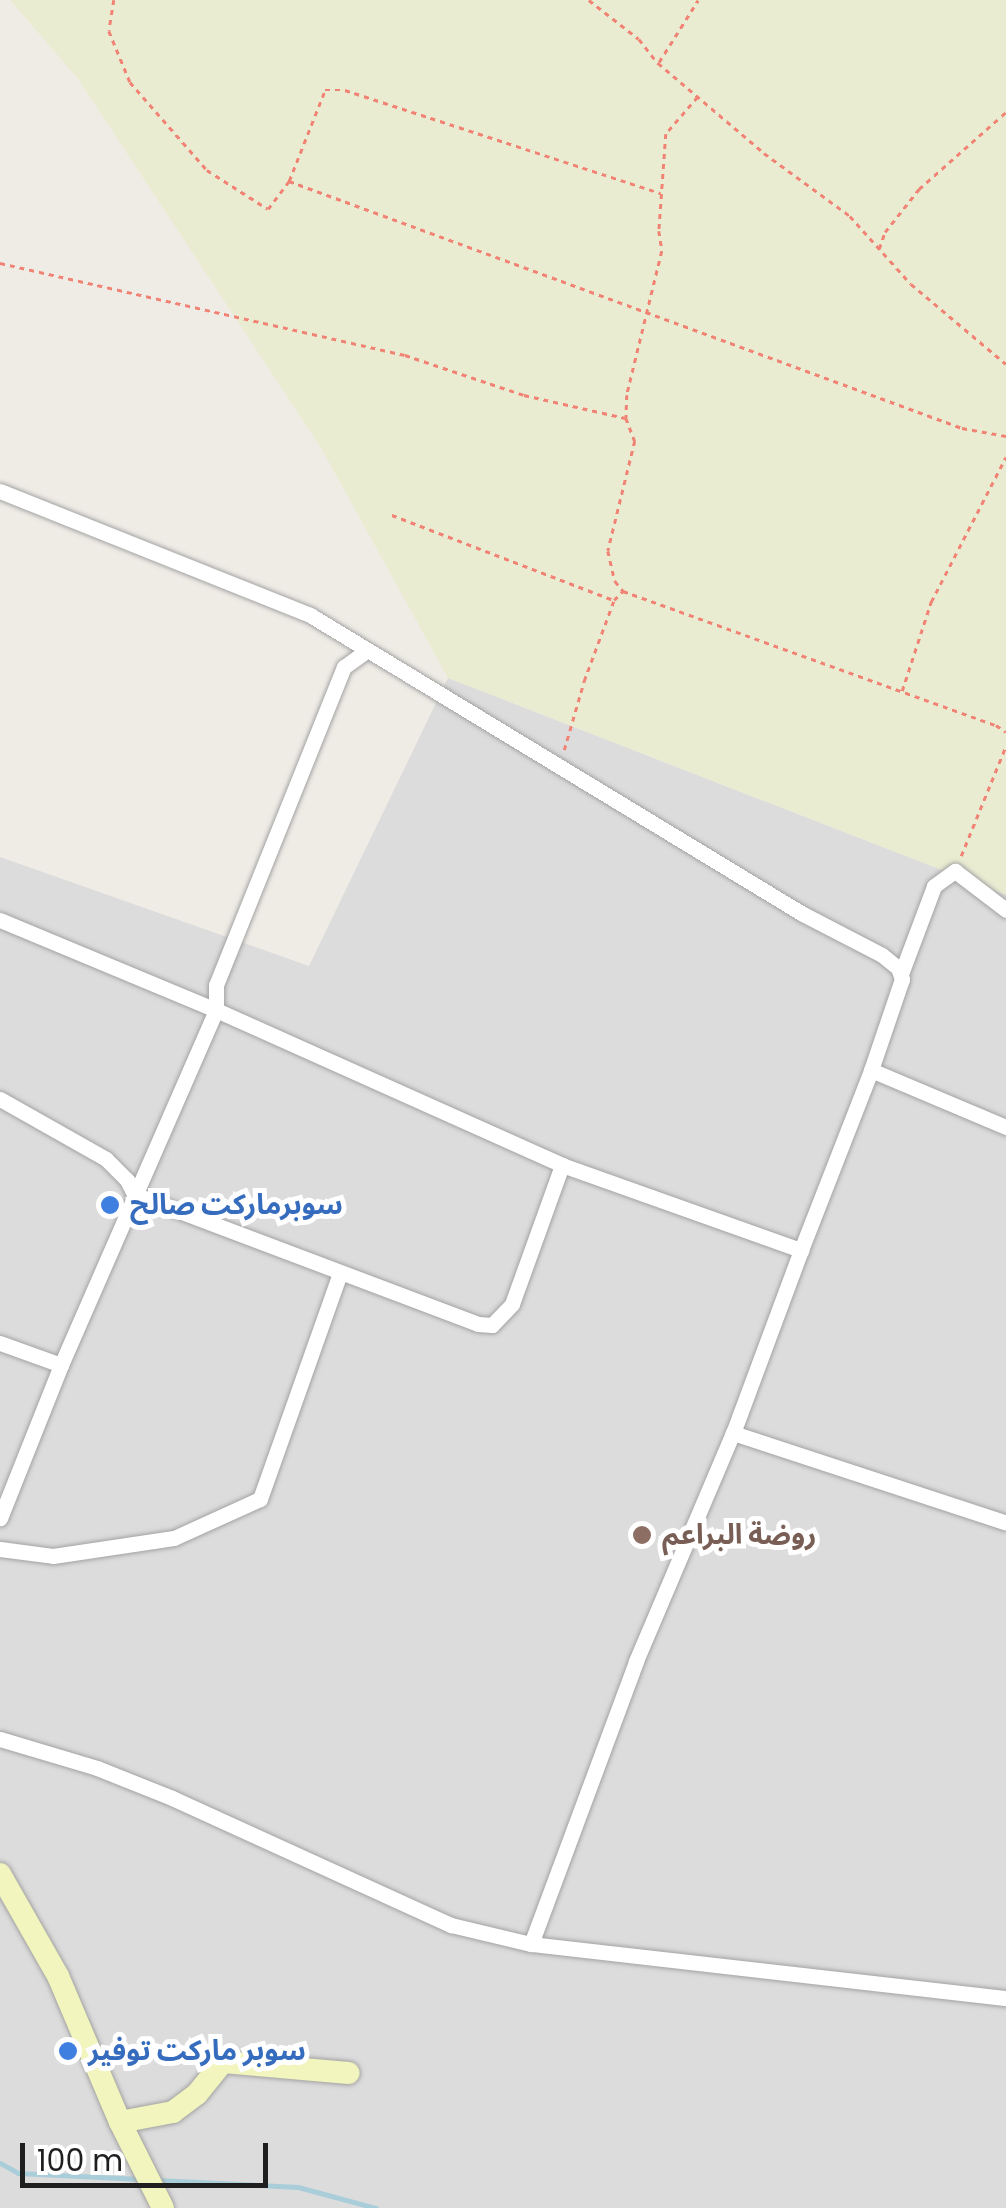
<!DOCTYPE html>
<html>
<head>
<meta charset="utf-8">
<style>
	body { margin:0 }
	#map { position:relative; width:1006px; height:2208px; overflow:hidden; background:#efece6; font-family:Poppins,"Noto Sans Arabic",sans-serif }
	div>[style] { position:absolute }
	.residential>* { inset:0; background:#dddcdc }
	.farmland>* { inset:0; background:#eaecd2 }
	.stream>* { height:5px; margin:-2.5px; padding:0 2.5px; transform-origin:2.5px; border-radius:2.5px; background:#a9ceda }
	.path>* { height:2.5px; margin-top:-1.25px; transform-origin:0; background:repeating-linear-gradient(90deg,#f18375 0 5px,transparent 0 10px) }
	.roads { filter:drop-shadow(0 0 2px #a3a3a3) drop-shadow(0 0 2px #a3a3a3) }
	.street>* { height:15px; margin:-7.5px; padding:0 7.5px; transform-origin:7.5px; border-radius:7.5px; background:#fff }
	.secondary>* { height:22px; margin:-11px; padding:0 11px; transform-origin:11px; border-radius:11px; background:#f2f5bd }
	.dots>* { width:28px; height:28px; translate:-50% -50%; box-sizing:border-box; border:5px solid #fff; border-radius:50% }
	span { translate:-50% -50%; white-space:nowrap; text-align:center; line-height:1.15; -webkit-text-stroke:10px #fff; paint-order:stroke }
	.shop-label { font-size:28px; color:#366cbe; font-weight:700 }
	.left { translate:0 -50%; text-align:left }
	.education-label { font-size:28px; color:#785e54; font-weight:700 }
	.scale { position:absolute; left:20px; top:2143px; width:248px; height:45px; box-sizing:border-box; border:5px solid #1f1f1f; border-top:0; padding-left:12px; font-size:30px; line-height:35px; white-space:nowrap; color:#1f1f1f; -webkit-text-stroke:8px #fff; paint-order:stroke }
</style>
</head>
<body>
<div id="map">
	<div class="residential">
		<i style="clip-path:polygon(448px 678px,1006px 895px,1006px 2208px,0 2208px,0 857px,309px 966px)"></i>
	</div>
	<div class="farmland">
		<i style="clip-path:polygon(10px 0,1006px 0,1006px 895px,448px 678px,321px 448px,78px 79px)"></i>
	</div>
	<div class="stream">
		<i style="left:0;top:2163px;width:21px;rotate:29deg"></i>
		<i style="left:18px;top:2173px;width:123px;rotate:2.8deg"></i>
		<i style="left:157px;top:2180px;width:141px;rotate:2.8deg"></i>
		<i style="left:298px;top:2187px;width:81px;rotate:15.1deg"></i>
	</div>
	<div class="path">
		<i style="left:114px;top:0;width:31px;rotate:99deg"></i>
		<i style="left:109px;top:31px;width:55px;rotate:67.6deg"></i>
		<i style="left:130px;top:82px;width:117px;rotate:48.8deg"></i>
		<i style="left:207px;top:170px;width:72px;rotate:32.6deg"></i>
		<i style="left:268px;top:209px;width:35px;rotate:-53deg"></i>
		<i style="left:289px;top:181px;width:98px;rotate:-68.4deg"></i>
		<i style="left:325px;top:90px;width:20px"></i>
		<i style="left:345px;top:90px;width:332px;rotate:18.1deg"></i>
		<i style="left:589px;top:0;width:63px;rotate:38deg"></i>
		<i style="left:639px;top:39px;width:31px;rotate:52deg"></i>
		<i style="left:658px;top:63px;width:139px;rotate:40.3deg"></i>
		<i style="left:764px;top:153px;width:107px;rotate:36.2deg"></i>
		<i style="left:850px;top:216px;width:91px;rotate:48.1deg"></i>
		<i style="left:911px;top:284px;width:124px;rotate:40.1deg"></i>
		<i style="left:659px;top:62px;width:73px;rotate:-57.8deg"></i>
		<i style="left:698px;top:97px;width:49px;rotate:130.9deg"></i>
		<i style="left:666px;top:134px;width:97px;rotate:94.1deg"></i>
		<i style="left:659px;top:231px;width:20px;rotate:81deg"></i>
		<i style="left:662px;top:251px;width:148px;rotate:103.7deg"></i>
		<i style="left:627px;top:395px;width:23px;rotate:92deg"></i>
		<i style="left:626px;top:418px;width:25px;rotate:69deg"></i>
		<i style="left:635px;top:441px;width:113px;rotate:103.8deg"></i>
		<i style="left:608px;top:551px;width:31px;rotate:77deg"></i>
		<i style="left:615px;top:581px;width:13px;rotate:51deg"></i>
		<i style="left:623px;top:591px;width:396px;rotate:19.8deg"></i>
		<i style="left:996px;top:725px;width:12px;rotate:35deg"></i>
		<i style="left:289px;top:181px;width:717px;rotate:20.15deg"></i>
		<i style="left:962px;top:428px;width:45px;rotate:10.3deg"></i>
		<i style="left:879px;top:249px;width:18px;rotate:-71deg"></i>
		<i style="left:885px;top:232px;width:55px;rotate:-51.7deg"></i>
		<i style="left:919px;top:189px;width:116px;rotate:-41.5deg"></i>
		<i style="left:0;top:263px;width:415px;rotate:12.8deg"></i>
		<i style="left:405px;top:355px;width:126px;rotate:18.6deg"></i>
		<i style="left:524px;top:395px;width:104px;rotate:12.8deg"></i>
		<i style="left:392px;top:515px;width:238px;rotate:21deg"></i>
		<i style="left:902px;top:691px;width:94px;rotate:-72deg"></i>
		<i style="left:931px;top:602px;width:163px;rotate:-62.7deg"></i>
		<i style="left:564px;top:750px;width:72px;rotate:-73.8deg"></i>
		<i style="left:584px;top:681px;width:86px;rotate:-69.7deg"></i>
		<i style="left:614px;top:600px;width:13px;rotate:-45deg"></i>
		<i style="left:961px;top:856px;width:119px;rotate:-67.8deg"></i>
	</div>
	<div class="roads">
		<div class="street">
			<i style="left:0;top:491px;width:334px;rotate:21.8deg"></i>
			<i style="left:310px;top:615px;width:574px;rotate:31.25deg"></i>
			<i style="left:801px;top:913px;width:91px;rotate:27.4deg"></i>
			<i style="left:882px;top:955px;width:21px;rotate:39deg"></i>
			<i style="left:898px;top:968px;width:12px;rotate:70deg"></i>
			<i style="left:902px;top:979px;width:96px;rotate:108.8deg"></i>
			<i style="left:871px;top:1070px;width:147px;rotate:22.9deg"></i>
			<i style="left:0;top:920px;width:234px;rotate:22.6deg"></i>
			<i style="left:216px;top:1010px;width:379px;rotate:24.1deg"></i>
			<i style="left:562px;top:1165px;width:254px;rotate:19.6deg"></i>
			<i style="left:801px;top:1250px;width:193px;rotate:-68.7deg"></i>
			<i style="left:901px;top:974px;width:94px;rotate:-69.4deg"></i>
			<i style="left:934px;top:886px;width:26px;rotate:-36deg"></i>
			<i style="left:955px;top:871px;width:64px;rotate:37.4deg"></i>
			<i style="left:0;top:1099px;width:122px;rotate:29.5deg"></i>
			<i style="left:106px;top:1159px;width:30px;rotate:45deg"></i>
			<i style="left:127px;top:1180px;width:16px;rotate:63deg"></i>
			<i style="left:134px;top:1194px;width:368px;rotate:20.7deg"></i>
			<i style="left:478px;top:1324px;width:14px;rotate:4deg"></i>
			<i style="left:492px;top:1325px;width:29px;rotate:-46deg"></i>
			<i style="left:512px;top:1304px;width:148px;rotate:-70.2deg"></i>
			<i style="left:0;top:1343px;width:65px;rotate:19.8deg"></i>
			<i style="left:61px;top:1365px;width:165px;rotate:111.7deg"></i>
			<i style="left:61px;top:1365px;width:387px;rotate:-66.4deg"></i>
			<i style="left:216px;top:1010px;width:25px;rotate:-90deg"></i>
			<i style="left:216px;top:985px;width:343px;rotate:-68.1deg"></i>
			<i style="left:344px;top:667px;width:27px;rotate:-36deg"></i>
			<i style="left:733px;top:1433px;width:195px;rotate:-69.6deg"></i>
			<i style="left:0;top:1549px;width:53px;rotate:7.5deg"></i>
			<i style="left:53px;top:1556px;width:122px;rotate:-8.5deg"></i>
			<i style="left:174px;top:1538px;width:94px;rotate:-24.4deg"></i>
			<i style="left:260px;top:1499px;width:240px;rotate:-70.5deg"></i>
			<i style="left:0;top:1739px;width:101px;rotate:16.6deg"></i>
			<i style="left:97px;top:1768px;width:81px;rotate:21.8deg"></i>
			<i style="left:172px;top:1798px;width:307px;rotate:24.5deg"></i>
			<i style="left:451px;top:1925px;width:82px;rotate:13.4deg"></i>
			<i style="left:531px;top:1944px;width:478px;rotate:6.5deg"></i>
			<i style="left:531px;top:1944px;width:302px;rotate:-69.6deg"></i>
			<i style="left:636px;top:1661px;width:248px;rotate:-67deg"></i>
			<i style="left:733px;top:1433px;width:287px;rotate:18.2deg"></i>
		</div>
		<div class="secondary">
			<i style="left:0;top:1874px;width:117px;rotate:60.4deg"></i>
			<i style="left:58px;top:1976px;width:159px;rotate:67deg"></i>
			<i style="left:120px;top:2122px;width:54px;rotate:-10.7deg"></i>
			<i style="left:173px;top:2112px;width:30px;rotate:-37deg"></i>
			<i style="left:197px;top:2094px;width:41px;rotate:-50.9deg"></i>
			<i style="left:223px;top:2062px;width:126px;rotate:5deg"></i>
			<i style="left:120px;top:2122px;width:96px;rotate:63.4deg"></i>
		</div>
	</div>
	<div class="dots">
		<i style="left:110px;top:1205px;background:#3f7fe0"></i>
		<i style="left:642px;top:1535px;background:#8d6e63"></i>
		<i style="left:68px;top:2051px;background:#3f7fe0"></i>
	</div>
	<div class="shop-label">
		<span class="left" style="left:130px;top:1205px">سوبرماركت صالح</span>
		<span class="left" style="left:88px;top:2051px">سوبر ماركت توفير</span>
	</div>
	<div class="education-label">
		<span class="left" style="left:662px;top:1535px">روضة البراعم</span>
	</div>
	<div class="scale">100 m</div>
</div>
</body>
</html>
